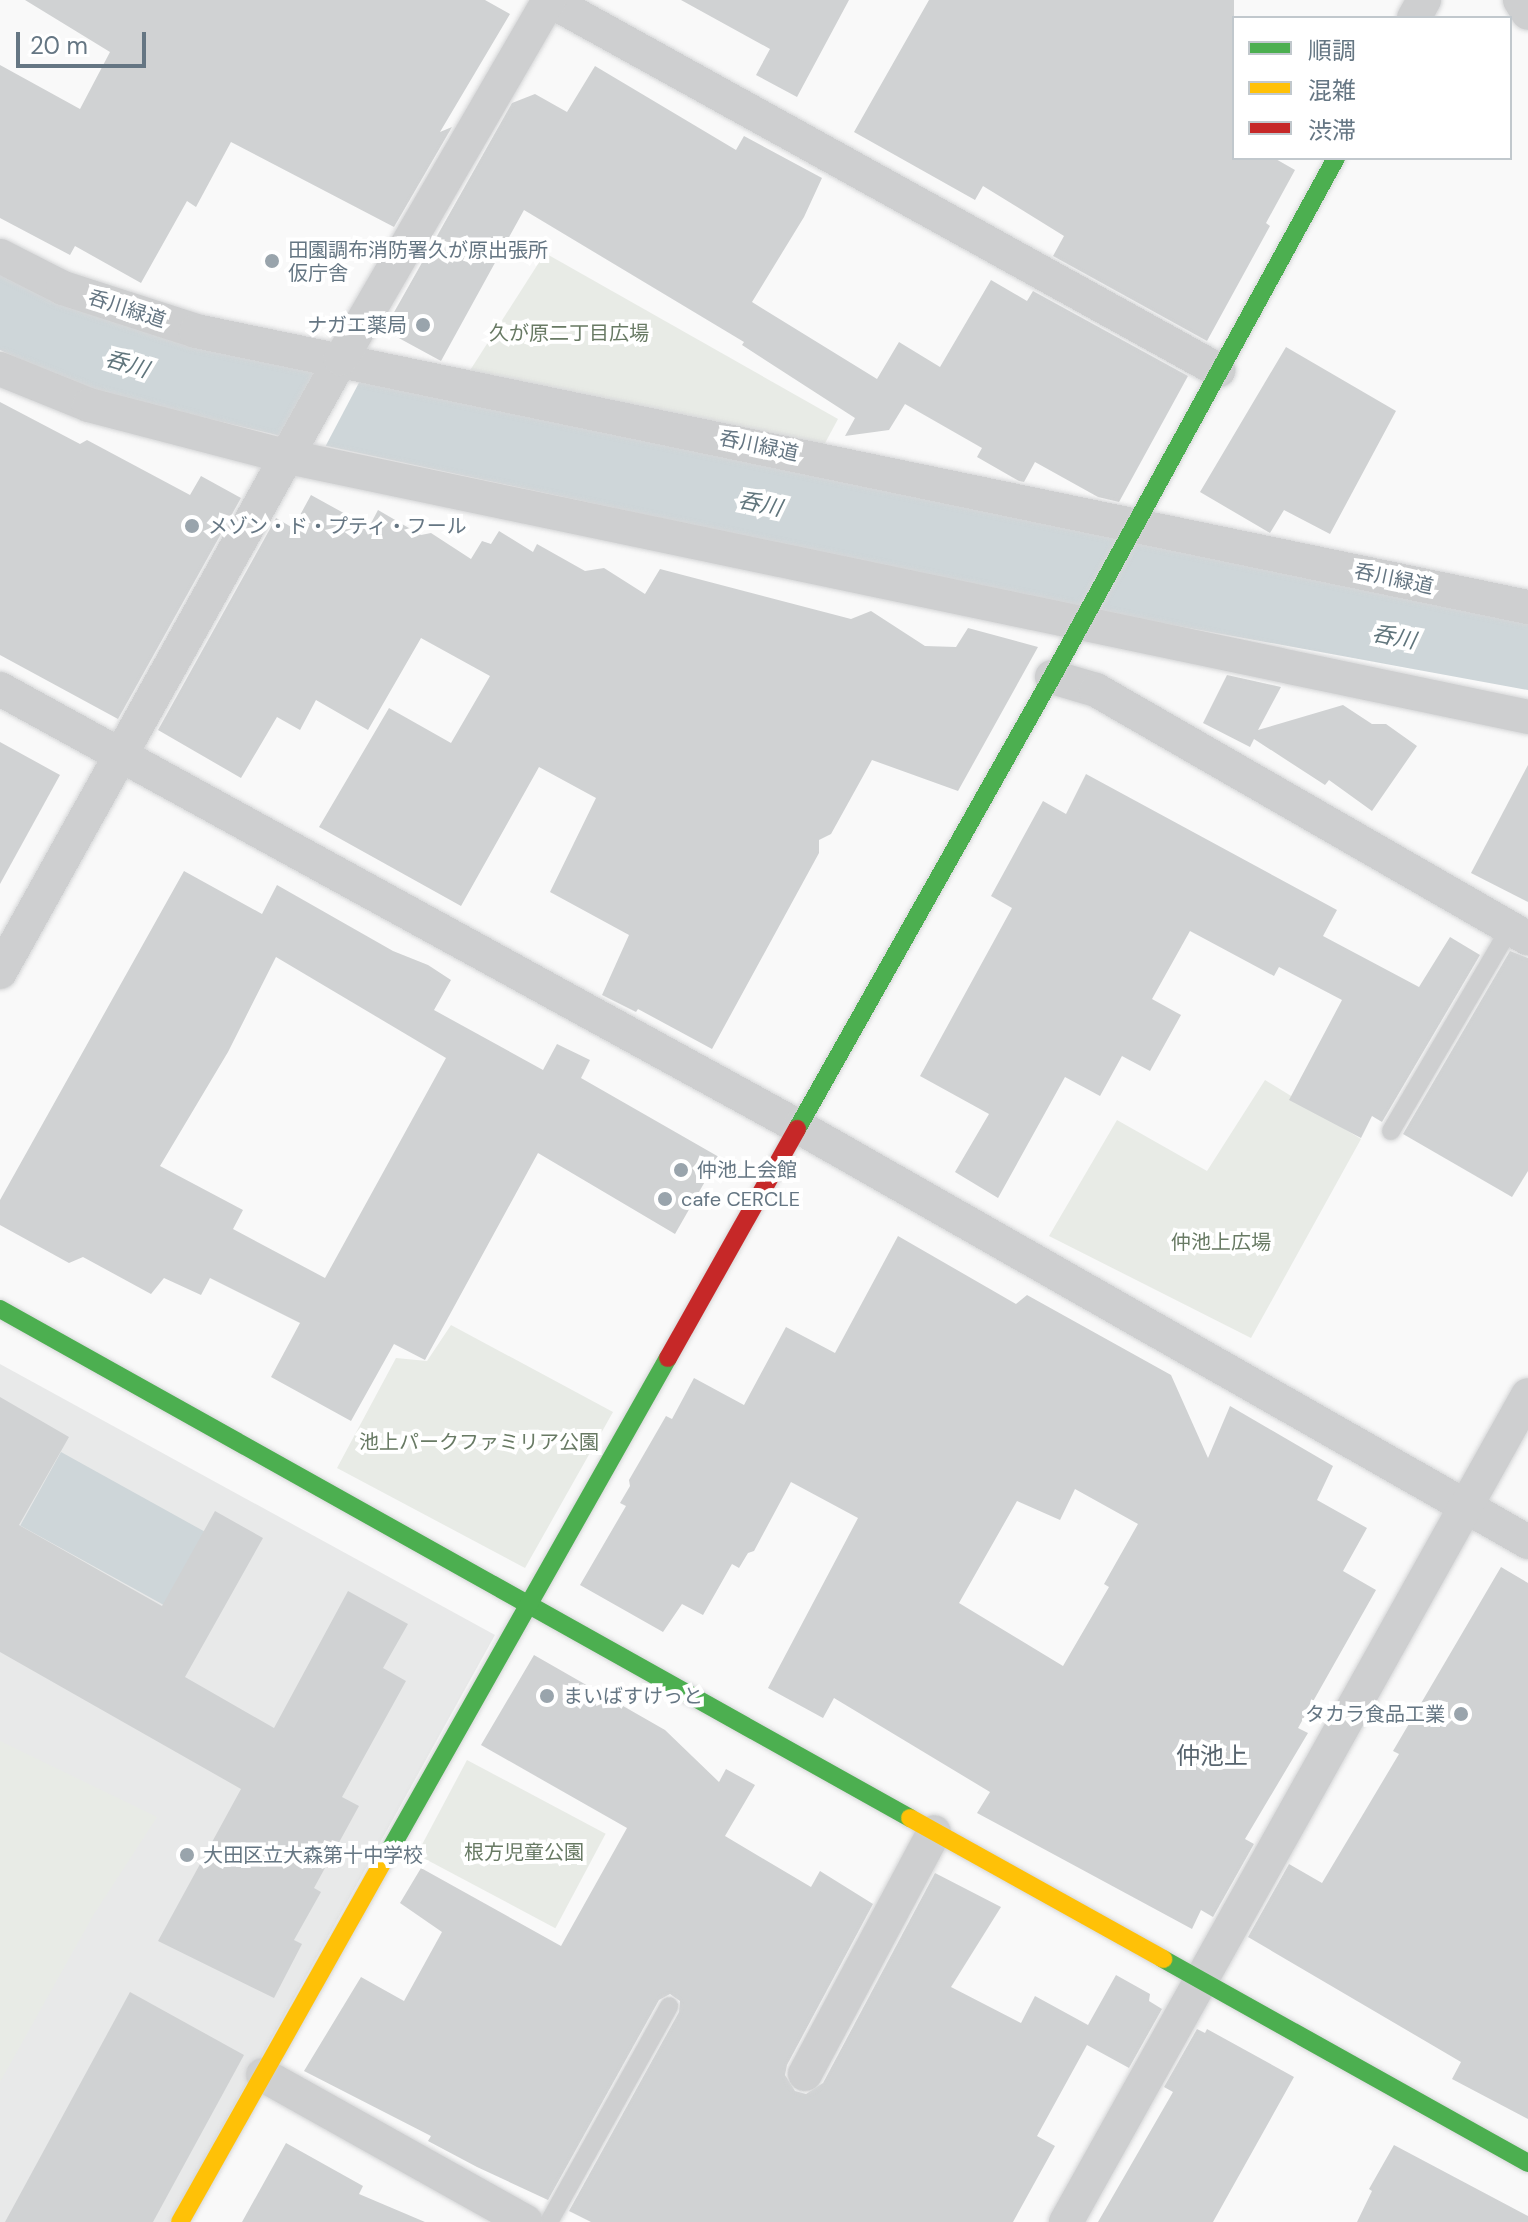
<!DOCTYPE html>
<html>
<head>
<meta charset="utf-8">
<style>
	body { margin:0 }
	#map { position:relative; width:1528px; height:2222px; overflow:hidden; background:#f9f9f9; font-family:"DM Sans","Noto Sans JP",sans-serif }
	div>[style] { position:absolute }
	.built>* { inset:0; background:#e8e9e9 }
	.green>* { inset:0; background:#e8ebe6; transform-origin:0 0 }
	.water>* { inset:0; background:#ced6d9; transform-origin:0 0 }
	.pier>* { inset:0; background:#f9f9f9 }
	.building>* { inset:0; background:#d0d2d3 }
	.roads { filter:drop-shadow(0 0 2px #d5d6d7) drop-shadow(0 0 2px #d5d6d7) }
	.lane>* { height:18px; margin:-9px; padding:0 9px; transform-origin:9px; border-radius:9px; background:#cecfd0 }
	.street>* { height:34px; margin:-17px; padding:0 17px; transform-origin:17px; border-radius:17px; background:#cecfd0 }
	.fast>* { height:18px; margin:-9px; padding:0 9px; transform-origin:9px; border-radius:9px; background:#4caf50 }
	.slow>* { height:18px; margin:-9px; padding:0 9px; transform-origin:9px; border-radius:9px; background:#ffc107 }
	.jam>* { height:18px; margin:-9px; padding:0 9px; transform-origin:9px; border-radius:9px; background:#c62828 }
	.dots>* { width:22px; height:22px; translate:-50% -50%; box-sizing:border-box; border:4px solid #fff; border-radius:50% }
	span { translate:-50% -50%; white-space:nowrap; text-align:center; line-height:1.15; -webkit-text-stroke:8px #fff; paint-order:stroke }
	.poi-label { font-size:20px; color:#657683 }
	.left { translate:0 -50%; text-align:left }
	.right { translate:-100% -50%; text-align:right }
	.street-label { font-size:20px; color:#657683 }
	.park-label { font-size:20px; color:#687a64 }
	.water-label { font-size:22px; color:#60757c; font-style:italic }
	.quarter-label { font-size:24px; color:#57646e }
	.legend { position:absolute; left:1232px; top:16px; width:280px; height:144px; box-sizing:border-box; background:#fff; border:2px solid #c1c8cd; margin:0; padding:10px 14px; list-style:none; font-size:24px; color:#657683 }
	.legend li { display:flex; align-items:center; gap:16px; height:40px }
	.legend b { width:40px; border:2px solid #c1c8cd }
	.scale { position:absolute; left:16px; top:32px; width:130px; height:36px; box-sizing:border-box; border:4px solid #657683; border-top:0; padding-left:10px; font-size:24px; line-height:28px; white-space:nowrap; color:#657683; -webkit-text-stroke:6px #fff; paint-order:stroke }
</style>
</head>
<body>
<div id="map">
	<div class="built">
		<i style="clip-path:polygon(0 1364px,495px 1635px,170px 2222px,0 2222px)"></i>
	</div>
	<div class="green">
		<i style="clip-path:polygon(545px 253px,838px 419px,824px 445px,469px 372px)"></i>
		<i style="clip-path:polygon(1265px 1080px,1361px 1139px,1251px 1338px,1049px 1236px,1117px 1120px,1207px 1171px)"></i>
		<i style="clip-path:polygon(451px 1325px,613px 1412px,525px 1568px,337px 1468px,396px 1358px,427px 1361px)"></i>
		<i style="clip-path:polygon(0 1741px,157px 1817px,94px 1914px,0 2082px)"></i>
		<i style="left:467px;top:1760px;width:157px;height:107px;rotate:28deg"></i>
	</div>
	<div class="water">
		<i style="clip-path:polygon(0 271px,47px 297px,184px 345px,1528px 619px,1528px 690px,1069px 606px,285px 437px,84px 389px,0 350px)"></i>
		<i style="left:61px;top:1452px;width:164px;height:84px;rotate:29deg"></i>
	</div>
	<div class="pier">
		<i style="clip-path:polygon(318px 368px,362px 377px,324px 449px,280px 439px)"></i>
	</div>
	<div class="building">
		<i style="clip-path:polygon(25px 0,485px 0,510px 14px,440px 132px,452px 127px,394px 227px,231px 142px,196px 207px,187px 201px,141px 283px,75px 246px,70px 255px,0 218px,0 65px,80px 109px,110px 52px)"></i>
		<i style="clip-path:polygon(681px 0,849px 0,797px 97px,756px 75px,770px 49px)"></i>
		<i style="clip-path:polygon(929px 0,1234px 0,1234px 158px,1274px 158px,1295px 170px,1266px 223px,1270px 226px,1207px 341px,1053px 256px,1064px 236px,983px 186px,975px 200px,854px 132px)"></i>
		<i style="clip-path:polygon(595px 66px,736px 150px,744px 136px,822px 178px,804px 217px,752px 302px,877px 379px,899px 342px,940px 367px,991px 280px,1027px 301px,1033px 291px,1188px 376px,1119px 502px,1098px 497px,1035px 462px,1024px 482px,1019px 481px,977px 457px,982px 448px,905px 404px,889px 430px,845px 436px,855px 418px,742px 345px,744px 342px,524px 210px,441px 361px,384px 330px,512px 103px,535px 94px,567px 112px)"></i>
		<i style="clip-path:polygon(1286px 347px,1396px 411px,1330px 534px,1284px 510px,1270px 533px,1200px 492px)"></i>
		<i style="clip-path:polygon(0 402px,80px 444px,87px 440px,190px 495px,201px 476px,241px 498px,118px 719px,0 655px)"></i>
		<i style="clip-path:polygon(311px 495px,369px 527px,378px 510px,421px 535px,431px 533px,471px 559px,482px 541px,491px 544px,499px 531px,533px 552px,537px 544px,585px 571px,604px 568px,645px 594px,660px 569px,851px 619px,871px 611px,925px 646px,956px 647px,968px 628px,1038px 647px,958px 791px,872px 760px,831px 834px,819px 840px,819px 853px,712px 1049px,638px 1009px,636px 1012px,602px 995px,629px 935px,550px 892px,596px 798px,539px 767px,461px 906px,319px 827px,389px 708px,451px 743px,490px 676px,421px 638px,368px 730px,316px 700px,300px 730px,277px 717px,241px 778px,158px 730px,276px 518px,293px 528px)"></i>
		<i style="clip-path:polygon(1227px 675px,1281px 687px,1258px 730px,1343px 705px,1372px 724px,1386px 724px,1417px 746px,1372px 811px,1329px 780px,1325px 785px,1254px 739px,1250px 747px,1203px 723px)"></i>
		<i style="clip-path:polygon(0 742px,60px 775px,0 884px)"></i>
		<i style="clip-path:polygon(1528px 765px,1528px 902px,1471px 873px)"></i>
		<i style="clip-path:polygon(1086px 774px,1337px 910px,1323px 936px,1419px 987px,1450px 937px,1480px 955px,1382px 1122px,1372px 1116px,1361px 1138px,1289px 1100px,1342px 1000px,1279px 967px,1274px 976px,1190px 931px,1152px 999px,1181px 1015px,1150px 1071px,1122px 1056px,1100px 1096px,1065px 1077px,998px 1198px,955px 1172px,989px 1114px,920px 1076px,1012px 908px,991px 896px,1043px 801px,1066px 814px)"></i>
		<i style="clip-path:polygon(evenodd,184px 871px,262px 914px,277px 885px,393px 951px,428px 965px,451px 980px,434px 1010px,543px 1070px,557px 1044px,590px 1060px,581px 1078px,719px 1157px,675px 1234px,538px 1153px,425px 1360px,394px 1344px,351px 1421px,271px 1377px,300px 1323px,210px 1278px,201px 1295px,164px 1278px,151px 1294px,83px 1257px,69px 1263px,0 1225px,0 1200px,184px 871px,276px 957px,446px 1058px,325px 1278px,233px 1229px,243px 1210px,160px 1166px,228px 1052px,276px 957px)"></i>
		<i style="clip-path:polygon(1510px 951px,1528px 958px,1528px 1171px,1512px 1197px,1403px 1134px)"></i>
		<i style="clip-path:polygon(evenodd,898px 1236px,1016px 1304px,1027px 1295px,1171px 1375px,1208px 1458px,1230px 1406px,1333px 1466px,1317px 1500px,1367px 1528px,1343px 1571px,1376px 1590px,1298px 1728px,1308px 1733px,1245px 1839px,1254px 1844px,1213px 1917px,1201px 1910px,1192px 1929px,977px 1813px,990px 1792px,834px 1698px,823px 1718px,768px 1688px,858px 1518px,791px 1482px,754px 1551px,748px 1553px,739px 1568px,732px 1564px,703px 1615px,682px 1604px,663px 1632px,580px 1585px,626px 1506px,620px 1503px,630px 1486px,629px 1480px,666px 1416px,672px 1419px,694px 1378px,744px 1405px,786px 1327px,835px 1353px,898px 1236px,1075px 1489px,1138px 1524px,1104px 1584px,1109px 1587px,1063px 1666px,959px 1603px,1017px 1501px,1060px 1520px,1075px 1489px)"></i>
		<i style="clip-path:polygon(0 1397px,69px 1437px,19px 1525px,162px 1606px,215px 1511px,263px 1538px,185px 1677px,274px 1728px,348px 1591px,408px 1624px,383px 1668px,406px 1681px,342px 1797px,359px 1806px,314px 1888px,321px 1892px,294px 1940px,302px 1944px,274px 1998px,158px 1941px,241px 1789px,0 1652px)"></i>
		<i style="clip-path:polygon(1501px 1567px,1528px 1583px,1528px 2119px,1452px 2079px,1461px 2062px,1248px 1937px,1289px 1864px,1322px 1883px,1399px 1754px,1393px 1751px)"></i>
		<i style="clip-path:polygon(534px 1655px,665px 1730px,719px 1782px,726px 1769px,755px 1785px,725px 1836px,811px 1887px,820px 1871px,873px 1904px,787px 2065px,785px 2075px,795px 2091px,806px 2094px,823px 2083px,935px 1873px,1001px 1907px,951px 1987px,1021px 2023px,1035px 1996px,1088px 2025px,1116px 1975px,1150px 1994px,1149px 2001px,1162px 2009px,1129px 2068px,1087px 2045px,1037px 2136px,1055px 2146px,1013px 2222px,591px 2222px,569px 2211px,679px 2012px,680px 2001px,670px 1994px,659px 2000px,548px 2200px,477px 2167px,428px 2141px,431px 2136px,304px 2071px,361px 1977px,404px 2001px,442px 1932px,400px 1903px,421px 1868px,561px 1946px,627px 1828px,481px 1745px)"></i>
		<i style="clip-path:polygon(130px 1992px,244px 2055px,153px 2222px,5px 2222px)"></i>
		<i style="clip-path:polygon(1197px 2029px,1205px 2033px,1207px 2029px,1294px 2077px,1213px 2222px,1098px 2222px,1173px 2092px,1164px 2087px)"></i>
		<i style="clip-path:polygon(286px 2143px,363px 2186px,359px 2194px,425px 2222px,242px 2222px)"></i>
		<i style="clip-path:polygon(1394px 2145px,1528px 2216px,1528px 2222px,1357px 2222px,1372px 2191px,1369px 2189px)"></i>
	</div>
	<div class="roads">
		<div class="lane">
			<i style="left:1391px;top:1131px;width:235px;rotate:-59.6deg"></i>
			<i style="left:549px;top:2222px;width:247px;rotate:-60.9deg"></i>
		</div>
		<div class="street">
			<i style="left:549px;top:0;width:765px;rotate:28.95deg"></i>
			<i style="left:1520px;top:0;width:15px;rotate:58deg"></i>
			<i style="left:1414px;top:18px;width:21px;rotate:-61deg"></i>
			<i style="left:0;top:256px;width:71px;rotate:26.9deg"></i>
			<i style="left:63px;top:288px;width:140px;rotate:17.9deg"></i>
			<i style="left:196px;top:331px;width:1360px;rotate:11.71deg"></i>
			<i style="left:0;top:369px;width:96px;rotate:22deg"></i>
			<i style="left:89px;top:405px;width:207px;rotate:14.6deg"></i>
			<i style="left:289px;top:457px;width:1266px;rotate:11.85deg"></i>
			<i style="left:1052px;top:677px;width:46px;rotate:16.5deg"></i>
			<i style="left:1096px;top:690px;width:498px;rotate:29.9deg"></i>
			<i style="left:0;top:689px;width:911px;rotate:28.73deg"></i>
			<i style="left:799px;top:1127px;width:839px;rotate:29.65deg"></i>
			<i style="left:0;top:972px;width:701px;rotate:-60.91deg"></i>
			<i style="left:341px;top:359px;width:415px;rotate:-59.9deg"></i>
			<i style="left:805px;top:2074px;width:274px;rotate:-61.9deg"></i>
			<i style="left:263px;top:2075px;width:301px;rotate:29.2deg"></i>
			<i style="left:1066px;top:2222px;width:947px;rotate:-60.81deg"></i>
		</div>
		<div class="fast">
			<i style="left:797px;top:1129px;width:519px;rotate:-60.57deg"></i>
			<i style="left:1052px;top:677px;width:592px;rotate:-61.31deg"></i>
			<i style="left:0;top:1309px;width:1043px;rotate:29.22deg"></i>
			<i style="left:387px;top:1855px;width:571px;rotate:-60.52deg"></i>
			<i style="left:1163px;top:1959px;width:418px;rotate:29.2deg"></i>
		</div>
		<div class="slow">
			<i style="left:910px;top:1818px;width:290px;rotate:29.1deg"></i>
			<i style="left:180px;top:2222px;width:421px;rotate:-60.6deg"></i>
		</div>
		<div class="jam">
			<i style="left:668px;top:1358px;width:263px;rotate:-60.6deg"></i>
		</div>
	</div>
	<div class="dots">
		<i style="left:272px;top:261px;background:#99a4ac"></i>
		<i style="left:423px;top:325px;background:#99a4ac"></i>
		<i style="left:192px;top:526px;background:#99a4ac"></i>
		<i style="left:681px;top:1170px;background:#99a4ac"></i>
		<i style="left:665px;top:1199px;background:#99a4ac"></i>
		<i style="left:547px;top:1696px;background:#99a4ac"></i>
		<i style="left:1461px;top:1714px;background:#99a4ac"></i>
		<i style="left:187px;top:1855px;background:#99a4ac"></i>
	</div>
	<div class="poi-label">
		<span class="left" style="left:288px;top:262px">田園調布消防署久が原出張所<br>仮庁舎</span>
		<span class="right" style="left:407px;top:325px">ナガエ薬局</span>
		<span class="left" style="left:208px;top:526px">メゾン・ド・プティ・フール</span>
		<span class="left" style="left:697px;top:1170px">仲池上会館</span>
		<span class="left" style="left:681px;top:1199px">cafe CERCLE</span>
		<span class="left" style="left:563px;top:1696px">まいばすけっと</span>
		<span class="right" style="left:1445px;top:1714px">タカラ食品工業</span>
		<span class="left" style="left:203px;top:1855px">大田区立大森第十中学校</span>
	</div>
	<div class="street-label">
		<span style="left:127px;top:309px;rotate:18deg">呑川緑道</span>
		<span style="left:759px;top:446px;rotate:12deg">呑川緑道</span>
		<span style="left:1394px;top:579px;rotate:12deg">呑川緑道</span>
	</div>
	<div class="park-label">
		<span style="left:569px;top:333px">久が原二丁目広場</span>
		<span style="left:1221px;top:1242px">仲池上広場</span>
		<span style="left:479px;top:1442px">池上パークファミリア公園</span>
		<span style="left:524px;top:1852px">根方児童公園</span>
	</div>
	<div class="water-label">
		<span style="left:127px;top:364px;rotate:17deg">呑川</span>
		<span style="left:760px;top:504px;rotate:12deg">呑川</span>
		<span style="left:1394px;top:637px;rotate:11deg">呑川</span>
	</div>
	<div class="quarter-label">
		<span style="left:1212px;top:1756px">仲池上</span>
	</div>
	<ul class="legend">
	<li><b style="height:10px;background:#4caf50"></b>順調</li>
	<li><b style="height:10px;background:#ffc107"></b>混雑</li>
	<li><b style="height:10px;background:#c62828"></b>渋滞</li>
	</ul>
	<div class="scale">20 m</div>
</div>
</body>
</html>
